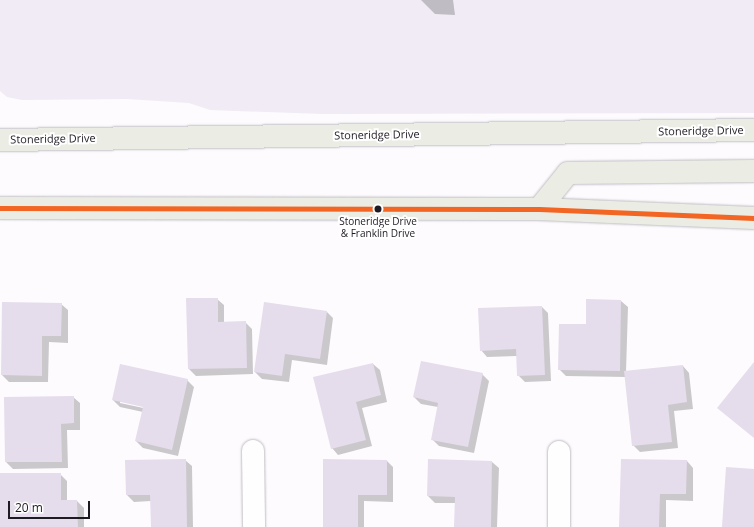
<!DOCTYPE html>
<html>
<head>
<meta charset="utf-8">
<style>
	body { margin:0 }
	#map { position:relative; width:754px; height:527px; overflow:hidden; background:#fdfbfe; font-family:"Open Sans",sans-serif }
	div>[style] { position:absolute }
	.built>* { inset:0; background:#f0ebf4 }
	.shadow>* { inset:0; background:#0003 }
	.building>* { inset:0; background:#e5dcec }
	.roads { filter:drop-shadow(0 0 1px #c0bdc3) drop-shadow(0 0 1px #c0bdc3) }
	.minor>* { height:22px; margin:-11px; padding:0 11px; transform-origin:11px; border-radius:11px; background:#fffeff }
	.major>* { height:22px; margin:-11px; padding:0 11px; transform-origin:11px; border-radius:11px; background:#ebede4 }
	.bus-1>* { height:5px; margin:-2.5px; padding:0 2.5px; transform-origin:2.5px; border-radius:2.5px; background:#f26522 }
	.dots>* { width:11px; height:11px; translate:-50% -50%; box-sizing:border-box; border:2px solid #fff; border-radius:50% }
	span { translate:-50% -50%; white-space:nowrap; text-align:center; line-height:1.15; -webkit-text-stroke:4px #fff; paint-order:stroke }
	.bus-label { font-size:10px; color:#1e1a22 }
	.street-label { font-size:11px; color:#1e1a22 }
	.scale { position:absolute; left:8px; top:501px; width:82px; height:18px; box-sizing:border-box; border:2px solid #1e1a22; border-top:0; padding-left:5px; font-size:12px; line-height:14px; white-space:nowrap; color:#1e1a22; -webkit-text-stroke:3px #fff; paint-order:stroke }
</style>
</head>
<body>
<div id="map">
	<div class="built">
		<i style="clip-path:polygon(0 0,754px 0,754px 113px,323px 114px,210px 110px,189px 103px,127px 99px,22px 100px,7px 97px,0 91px)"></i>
	</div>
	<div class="shadow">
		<i style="clip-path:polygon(421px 0,453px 0,455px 15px,435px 14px)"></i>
		<i style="clip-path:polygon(217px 299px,224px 305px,224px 322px,245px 322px,252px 329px,253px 374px,196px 376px,189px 369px)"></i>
		<i style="clip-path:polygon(621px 301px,628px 307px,626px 372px,683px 366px,689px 373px,693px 409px,674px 411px,678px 448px,640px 452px,633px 445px,626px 377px,566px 376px,559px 369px,587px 325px)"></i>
		<i style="clip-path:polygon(61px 304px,68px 310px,68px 343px,49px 342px,48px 382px,9px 382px,2px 375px)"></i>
		<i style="clip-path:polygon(542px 307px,548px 313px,551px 381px,525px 382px,518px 375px,517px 356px,487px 357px,481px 350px)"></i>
		<i style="clip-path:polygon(327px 312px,333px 318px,327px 365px,292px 360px,289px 382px,262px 379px,255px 372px)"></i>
		<i style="clip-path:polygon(373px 364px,380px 370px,387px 402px,362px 408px,372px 446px,338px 455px,332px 448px)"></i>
		<i style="clip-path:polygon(482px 374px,489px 381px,474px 453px,439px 446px,432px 439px,438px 407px,421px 404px,414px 397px)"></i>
		<i style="clip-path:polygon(evenodd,187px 380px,194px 387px,178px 456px,143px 448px,136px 441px,143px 412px,120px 407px,113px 400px,187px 380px,120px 401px,148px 407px,148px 409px,120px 403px,120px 401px)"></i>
		<i style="clip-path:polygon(73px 397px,80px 403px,80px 430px,67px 430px,68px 468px,13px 469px,6px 462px,5px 398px)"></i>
		<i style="clip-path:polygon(185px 460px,192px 466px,193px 527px,152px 527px,151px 501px,134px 502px,127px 495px,127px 461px)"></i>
		<i style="clip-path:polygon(429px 460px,492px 462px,499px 468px,497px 527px,455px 527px,456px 503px,435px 503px,428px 496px)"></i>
		<i style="clip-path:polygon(387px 461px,393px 467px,393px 502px,364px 501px,364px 527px,324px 527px)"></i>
		<i style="clip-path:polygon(687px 461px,693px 468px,693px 501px,666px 500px,666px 527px,620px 527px)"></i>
		<i style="clip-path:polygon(60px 474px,67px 481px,67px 501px,77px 501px,84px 508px,84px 527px,1px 527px)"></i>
	</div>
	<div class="building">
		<i style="clip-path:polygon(186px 298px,218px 298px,218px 322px,246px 321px,247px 368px,188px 369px)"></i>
		<i style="clip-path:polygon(586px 299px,621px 300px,620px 371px,558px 370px,559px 324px,586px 324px)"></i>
		<i style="clip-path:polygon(2px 302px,62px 303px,61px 336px,42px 336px,42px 376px,1px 375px)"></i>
		<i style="clip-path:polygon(264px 302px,327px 311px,320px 359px,285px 354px,282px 376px,254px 372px)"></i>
		<i style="clip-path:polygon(542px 306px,545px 375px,517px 376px,516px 349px,480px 351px,478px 308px)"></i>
		<i style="clip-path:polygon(421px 361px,483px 373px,468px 447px,431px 440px,438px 403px,413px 397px)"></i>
		<i style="clip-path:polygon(754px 362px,754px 438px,717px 408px)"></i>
		<i style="clip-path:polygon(373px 363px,381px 395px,356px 402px,366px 440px,331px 449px,313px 377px)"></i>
		<i style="clip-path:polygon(120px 364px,188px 379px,172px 450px,135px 441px,143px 407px,112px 400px)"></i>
		<i style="clip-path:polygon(683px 365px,687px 402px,668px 405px,672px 442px,632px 446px,624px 371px)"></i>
		<i style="clip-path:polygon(74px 396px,74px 423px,61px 424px,62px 462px,5px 462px,4px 397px)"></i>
		<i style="clip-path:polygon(186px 459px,187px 527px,151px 527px,150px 495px,126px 495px,125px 460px)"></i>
		<i style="clip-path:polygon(323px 459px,387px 460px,387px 495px,358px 495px,358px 527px,323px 527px)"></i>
		<i style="clip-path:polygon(428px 459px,492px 461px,491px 527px,454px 527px,455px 497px,427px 496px)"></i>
		<i style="clip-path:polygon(621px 459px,687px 460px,686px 494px,660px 494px,659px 527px,619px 527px)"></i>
		<i style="clip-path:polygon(726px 467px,754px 469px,754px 527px,722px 527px)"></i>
		<i style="clip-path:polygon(0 473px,61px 473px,61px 500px,77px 500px,78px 527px,0 527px)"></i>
	</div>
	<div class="roads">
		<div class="minor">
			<i style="left:253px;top:451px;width:76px;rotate:89.2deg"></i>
			<i style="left:559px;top:527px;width:75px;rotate:-90deg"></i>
		</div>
		<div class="major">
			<i style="left:0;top:140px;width:754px;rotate:-0.76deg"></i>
			<i style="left:0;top:208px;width:539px;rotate:0.11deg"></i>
			<i style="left:539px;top:209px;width:215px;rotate:2.4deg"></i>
			<i style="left:539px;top:209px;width:46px;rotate:-51.1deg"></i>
			<i style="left:568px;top:173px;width:186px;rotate:-0.6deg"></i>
		</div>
	</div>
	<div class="bus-1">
		<i style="left:0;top:208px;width:539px;rotate:0.11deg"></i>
		<i style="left:539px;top:209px;width:215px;rotate:2.4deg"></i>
	</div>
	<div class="dots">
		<i style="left:378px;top:209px;background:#1e1a22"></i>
	</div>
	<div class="bus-label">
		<span style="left:378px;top:227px">Stoneridge Drive<br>&amp; Franklin Drive</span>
	</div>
	<div class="street-label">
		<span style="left:701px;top:131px;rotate:-1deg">Stoneridge Drive</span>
		<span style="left:377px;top:135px;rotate:-1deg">Stoneridge Drive</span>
		<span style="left:53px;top:139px;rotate:-1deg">Stoneridge Drive</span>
	</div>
	<div class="scale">20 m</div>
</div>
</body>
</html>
